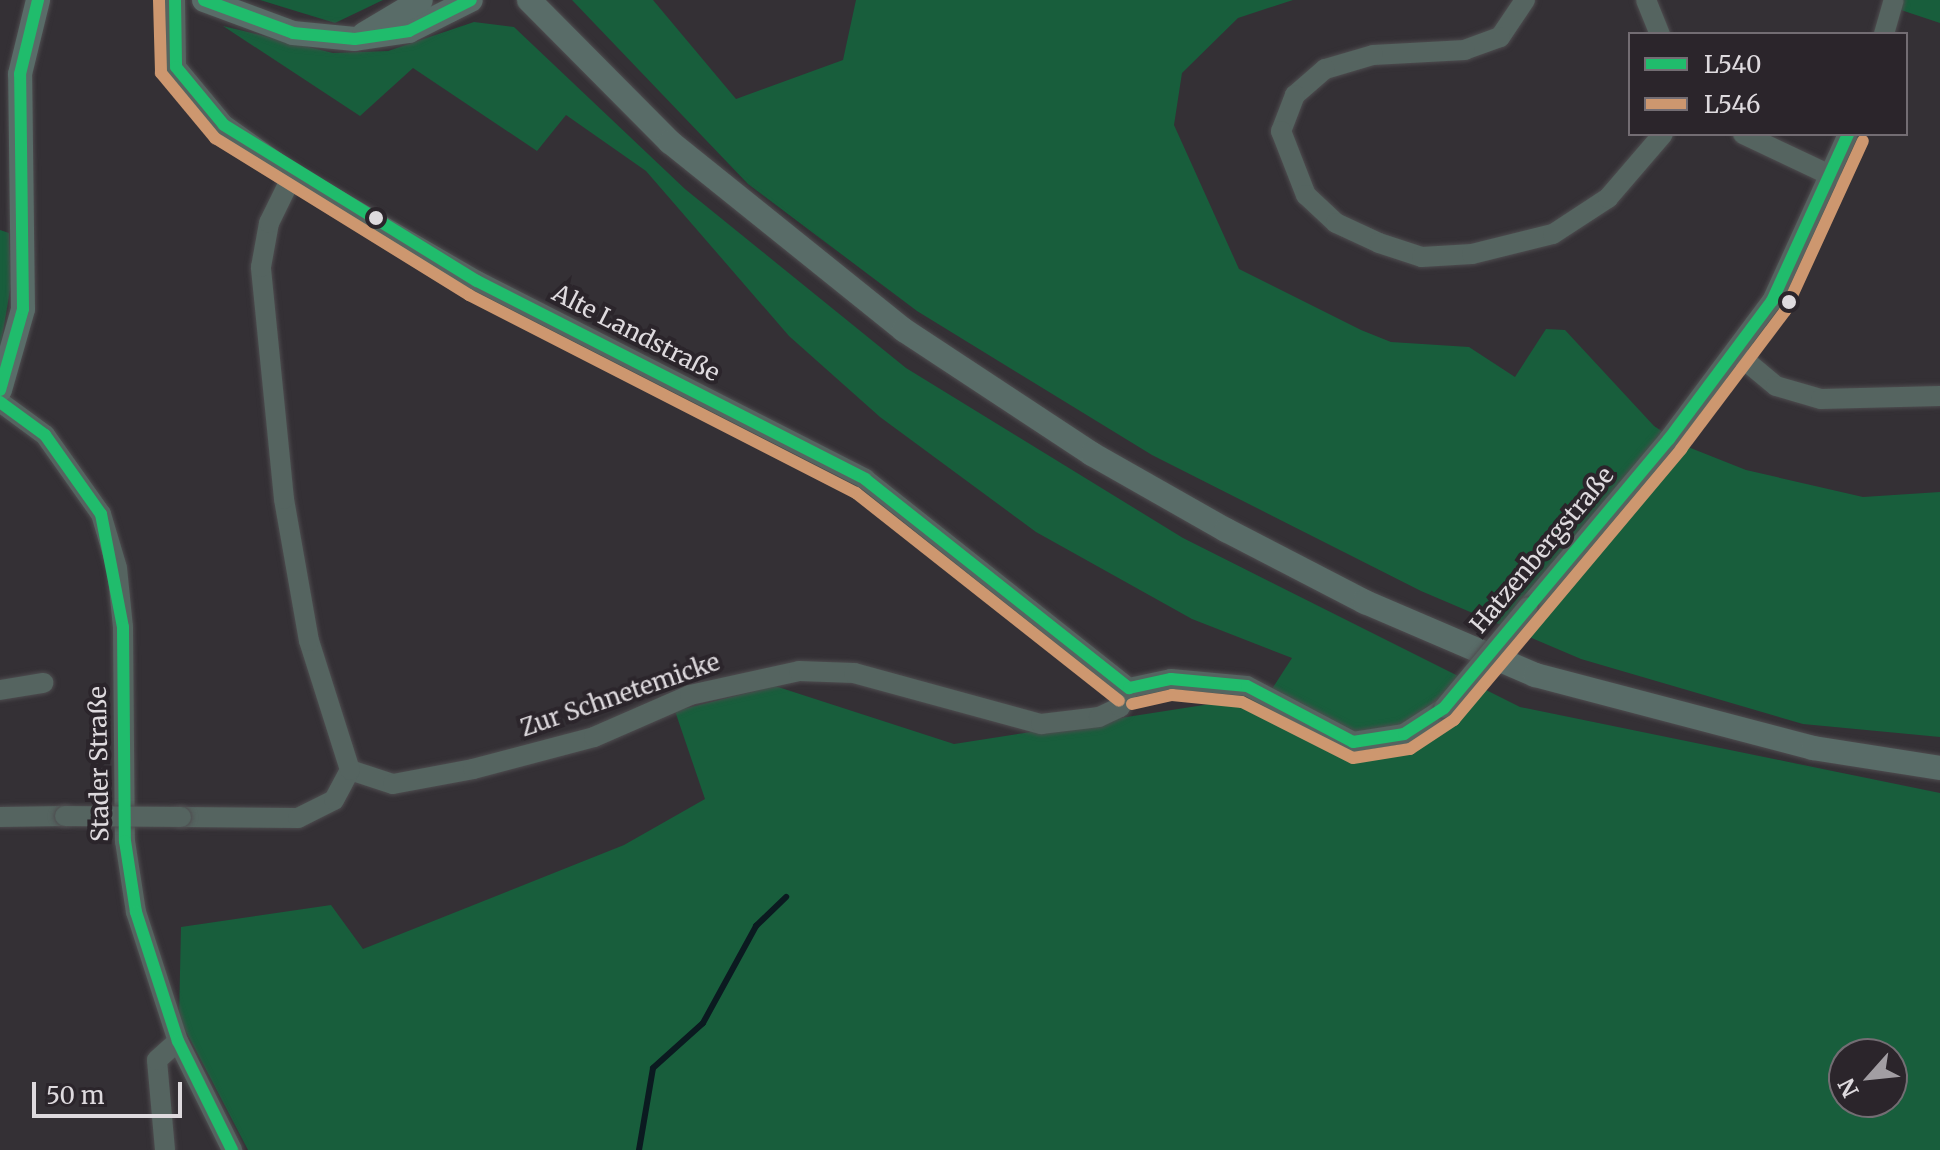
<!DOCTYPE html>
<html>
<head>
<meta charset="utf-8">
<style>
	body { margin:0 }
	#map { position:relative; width:1940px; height:1150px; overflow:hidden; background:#343035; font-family:Merriweather,serif }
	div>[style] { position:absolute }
	.green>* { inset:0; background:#185e3c }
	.stream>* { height:6px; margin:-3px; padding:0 3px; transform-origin:3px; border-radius:3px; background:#0b1a20 }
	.roads { filter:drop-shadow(0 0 2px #4e4c4f) drop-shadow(0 0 2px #4e4c4f) }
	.minor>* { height:20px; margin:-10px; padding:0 10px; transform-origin:10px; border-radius:10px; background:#556460 }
	.major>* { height:24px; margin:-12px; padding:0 12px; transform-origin:12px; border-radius:12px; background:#596c68 }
	.bridges { filter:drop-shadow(0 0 2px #4e4c4f) drop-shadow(0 0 2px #4e4c4f) }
	.minor-bridge>* { height:20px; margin:-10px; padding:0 10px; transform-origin:10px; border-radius:10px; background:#556460 }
	.bus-1>* { height:12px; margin:-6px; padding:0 6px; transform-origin:6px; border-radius:6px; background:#20bc6c }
	.bus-2>* { height:12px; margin:-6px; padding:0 6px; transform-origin:6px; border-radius:6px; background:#cd976f }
	.dots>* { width:22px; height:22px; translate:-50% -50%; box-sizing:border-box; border:4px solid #2b252b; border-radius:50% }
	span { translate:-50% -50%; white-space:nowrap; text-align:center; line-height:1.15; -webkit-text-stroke:8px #2b252b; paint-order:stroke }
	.street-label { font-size:24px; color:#dedade }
	.legend { position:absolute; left:1628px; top:32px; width:280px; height:104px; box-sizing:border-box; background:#2b252b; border:2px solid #736d73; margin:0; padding:10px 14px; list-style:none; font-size:24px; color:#dedade }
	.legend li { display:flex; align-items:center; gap:16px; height:40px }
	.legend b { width:40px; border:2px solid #736d73 }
	.north { position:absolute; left:1828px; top:1038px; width:80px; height:80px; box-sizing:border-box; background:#2b252b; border:2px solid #736d73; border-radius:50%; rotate:243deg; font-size:22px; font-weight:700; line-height:32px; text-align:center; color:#dedade }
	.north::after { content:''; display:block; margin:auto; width:28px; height:36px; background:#a29ea3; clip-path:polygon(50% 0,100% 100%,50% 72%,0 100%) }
	.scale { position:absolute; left:32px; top:1082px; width:150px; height:36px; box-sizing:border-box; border:4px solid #dedade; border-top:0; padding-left:10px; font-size:24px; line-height:28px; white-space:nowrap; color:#dedade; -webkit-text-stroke:6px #2b252b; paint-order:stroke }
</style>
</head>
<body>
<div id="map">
	<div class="green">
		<i style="clip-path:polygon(260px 0,383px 0,335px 23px)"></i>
		<i style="clip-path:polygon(572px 0,653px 0,736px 99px,843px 60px,856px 0,1293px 0,1238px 18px,1182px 73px,1174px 125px,1239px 269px,1361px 330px,1391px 342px,1469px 347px,1515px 377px,1546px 329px,1565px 330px,1654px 426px,1683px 445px,1746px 470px,1863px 497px,1940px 492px,1940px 737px,1803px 724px,1581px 659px,1421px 591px,1152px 455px,917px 311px,748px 184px)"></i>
		<i style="clip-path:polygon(1901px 0,1940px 0,1940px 23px,1898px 9px)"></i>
		<i style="clip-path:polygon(evenodd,474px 22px,514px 27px,685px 189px,906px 368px,1183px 538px,1520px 707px,1940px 793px,1940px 1150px,248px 1150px,179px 1018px,181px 927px,331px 905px,363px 949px,624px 845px,705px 799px,675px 711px,775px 686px,954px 744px,1268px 695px,1292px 658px,1192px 619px,1036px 532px,880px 417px,789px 336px,646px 171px,566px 115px,537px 151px,413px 68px,360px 116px,223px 26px,333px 53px,388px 51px,474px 22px,1844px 1054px,1892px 1054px,1892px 1102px,1844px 1102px,1844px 1054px)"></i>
		<i style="clip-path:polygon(0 230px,9px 233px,11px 284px,0 350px)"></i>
	</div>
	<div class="stream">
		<i style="left:639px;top:1150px;width:83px;rotate:-80.3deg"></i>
		<i style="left:653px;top:1068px;width:67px;rotate:-42deg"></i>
		<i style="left:703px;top:1023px;width:111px;rotate:-61.3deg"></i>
		<i style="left:756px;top:926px;width:42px;rotate:-44deg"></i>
	</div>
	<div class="roads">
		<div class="minor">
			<i style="left:175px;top:0;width:67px;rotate:89.1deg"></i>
			<i style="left:176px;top:67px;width:75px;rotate:50.4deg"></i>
			<i style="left:224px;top:125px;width:85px;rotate:35.4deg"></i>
			<i style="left:293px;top:174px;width:213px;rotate:30.2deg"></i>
			<i style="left:477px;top:281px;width:436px;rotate:27deg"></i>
			<i style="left:865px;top:479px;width:337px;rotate:38.4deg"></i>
			<i style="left:1525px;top:0;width:45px;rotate:124deg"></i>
			<i style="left:1500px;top:37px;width:37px;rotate:160deg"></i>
			<i style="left:1465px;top:50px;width:92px;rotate:176.9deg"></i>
			<i style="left:1373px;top:55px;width:50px;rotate:163.7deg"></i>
			<i style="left:1325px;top:69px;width:40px;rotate:139deg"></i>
			<i style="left:1295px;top:95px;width:39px;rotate:111deg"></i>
			<i style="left:1281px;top:131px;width:69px;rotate:68.7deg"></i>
			<i style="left:1306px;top:195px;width:41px;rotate:43deg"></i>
			<i style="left:1336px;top:223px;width:47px;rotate:24.9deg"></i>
			<i style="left:1379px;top:243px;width:45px;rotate:18deg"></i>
			<i style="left:1422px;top:257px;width:50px;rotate:-3.4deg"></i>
			<i style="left:1472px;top:254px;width:83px;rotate:-13.9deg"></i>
			<i style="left:1553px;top:234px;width:66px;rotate:-33.2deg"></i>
			<i style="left:1608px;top:198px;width:84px;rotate:-49.3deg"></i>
			<i style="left:1646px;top:0;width:37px;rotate:68deg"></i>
			<i style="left:1884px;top:34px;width:35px;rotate:-74deg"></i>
			<i style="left:1743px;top:134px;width:98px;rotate:25.3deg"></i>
			<i style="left:1735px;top:352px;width:53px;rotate:39.7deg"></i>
			<i style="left:1776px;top:386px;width:47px;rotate:16.1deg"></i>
			<i style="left:1821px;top:399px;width:119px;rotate:-1.4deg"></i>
			<i style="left:0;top:402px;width:56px;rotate:36.3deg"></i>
			<i style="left:45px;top:435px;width:97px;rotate:54.7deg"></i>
			<i style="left:101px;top:514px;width:56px;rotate:73.5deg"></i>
			<i style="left:117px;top:568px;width:59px;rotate:84.2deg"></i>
			<i style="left:123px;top:627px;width:214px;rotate:89.5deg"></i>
			<i style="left:125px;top:841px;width:72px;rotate:81.2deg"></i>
			<i style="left:136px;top:912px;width:136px;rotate:72deg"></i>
			<i style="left:178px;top:1041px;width:122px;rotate:63.6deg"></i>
			<i style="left:1528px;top:607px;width:219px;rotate:-50deg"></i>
			<i style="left:1669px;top:439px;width:172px;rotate:-53.3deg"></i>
			<i style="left:1772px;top:301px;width:183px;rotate:-65.5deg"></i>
			<i style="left:1129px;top:688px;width:43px;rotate:-12.1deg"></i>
			<i style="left:1171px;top:679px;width:76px;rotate:5.3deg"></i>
			<i style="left:1247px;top:686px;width:120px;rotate:27.8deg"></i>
			<i style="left:1353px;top:742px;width:52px;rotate:-8.9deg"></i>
			<i style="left:1404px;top:734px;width:48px;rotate:-33deg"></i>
			<i style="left:0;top:690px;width:44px;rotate:-9.2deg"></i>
			<i style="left:350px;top:770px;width:45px;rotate:18deg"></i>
			<i style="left:393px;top:784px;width:81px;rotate:-10.6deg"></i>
			<i style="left:473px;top:769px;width:125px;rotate:-14.8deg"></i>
			<i style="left:594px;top:737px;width:105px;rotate:-23.6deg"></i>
			<i style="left:690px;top:695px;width:112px;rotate:-12.4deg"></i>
			<i style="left:799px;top:671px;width:55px;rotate:2.1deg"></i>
			<i style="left:854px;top:673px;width:194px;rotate:15.3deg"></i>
			<i style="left:1041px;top:724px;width:58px;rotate:-6.9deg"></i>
			<i style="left:1099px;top:717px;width:23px;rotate:-25deg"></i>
			<i style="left:1120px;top:707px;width:21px;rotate:-65deg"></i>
			<i style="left:0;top:817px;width:65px;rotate:-0.9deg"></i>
			<i style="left:181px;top:817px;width:117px;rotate:0.5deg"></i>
			<i style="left:298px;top:818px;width:40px;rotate:-26.6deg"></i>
			<i style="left:334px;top:800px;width:34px;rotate:-62deg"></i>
			<i style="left:350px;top:770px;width:135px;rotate:-107.6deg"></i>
			<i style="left:309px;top:641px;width:144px;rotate:-100deg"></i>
			<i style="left:284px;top:499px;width:233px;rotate:-95.7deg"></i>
			<i style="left:261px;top:267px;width:45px;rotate:-79.7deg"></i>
			<i style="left:269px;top:223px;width:55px;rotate:-63.9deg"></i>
			<i style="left:165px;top:1150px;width:90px;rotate:-95.1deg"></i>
			<i style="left:157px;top:1060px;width:28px;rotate:-42deg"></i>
		</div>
		<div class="major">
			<i style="left:204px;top:0;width:95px;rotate:20.3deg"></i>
			<i style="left:293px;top:33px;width:62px;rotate:5.5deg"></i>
			<i style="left:355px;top:39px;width:55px;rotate:-8.4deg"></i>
			<i style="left:409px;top:31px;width:69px;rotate:-26.6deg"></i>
			<i style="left:529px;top:0;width:200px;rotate:45.2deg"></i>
			<i style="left:670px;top:142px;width:300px;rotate:38.8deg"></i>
			<i style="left:904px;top:330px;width:225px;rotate:33.4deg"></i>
			<i style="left:1092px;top:454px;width:154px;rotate:29.6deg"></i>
			<i style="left:1226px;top:530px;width:157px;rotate:27.4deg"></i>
			<i style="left:1365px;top:602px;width:185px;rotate:23.2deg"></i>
			<i style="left:1535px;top:675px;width:287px;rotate:14.7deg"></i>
			<i style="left:1813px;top:748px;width:129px;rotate:8.9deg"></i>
			<i style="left:364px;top:34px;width:66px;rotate:-30.8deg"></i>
			<i style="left:0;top:390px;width:84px;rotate:-74.1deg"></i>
			<i style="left:23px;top:309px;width:235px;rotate:-90.7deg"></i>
			<i style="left:20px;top:74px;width:76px;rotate:-76.3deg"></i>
		</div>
	</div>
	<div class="bridges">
		<div class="minor-bridge">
			<i style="left:1444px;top:708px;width:131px;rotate:-50.3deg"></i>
			<i style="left:65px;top:816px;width:116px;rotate:0.5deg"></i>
		</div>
	</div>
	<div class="bus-1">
		<i style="left:175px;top:0;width:67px;rotate:89.1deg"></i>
		<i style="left:176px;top:67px;width:75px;rotate:50.4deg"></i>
		<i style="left:224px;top:125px;width:297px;rotate:31.7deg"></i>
		<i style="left:477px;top:281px;width:436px;rotate:27deg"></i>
		<i style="left:865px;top:479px;width:337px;rotate:38.4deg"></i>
		<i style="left:204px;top:0;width:95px;rotate:20.3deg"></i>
		<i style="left:293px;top:33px;width:62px;rotate:5.5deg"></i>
		<i style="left:355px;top:39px;width:55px;rotate:-8.4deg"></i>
		<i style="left:409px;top:31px;width:69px;rotate:-26.6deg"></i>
		<i style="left:0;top:390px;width:84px;rotate:-74.1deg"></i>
		<i style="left:23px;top:309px;width:235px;rotate:-90.7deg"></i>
		<i style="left:20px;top:74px;width:76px;rotate:-76.3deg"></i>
		<i style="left:0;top:402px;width:56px;rotate:36.3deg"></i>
		<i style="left:45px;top:435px;width:97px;rotate:54.7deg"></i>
		<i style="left:101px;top:514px;width:115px;rotate:79deg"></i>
		<i style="left:123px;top:627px;width:214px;rotate:89.5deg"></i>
		<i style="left:125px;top:841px;width:72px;rotate:81.2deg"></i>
		<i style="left:136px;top:912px;width:136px;rotate:72deg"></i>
		<i style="left:178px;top:1041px;width:122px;rotate:63.6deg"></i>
		<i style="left:1129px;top:688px;width:43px;rotate:-12.1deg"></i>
		<i style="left:1171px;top:679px;width:76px;rotate:5.3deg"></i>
		<i style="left:1247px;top:686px;width:120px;rotate:27.8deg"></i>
		<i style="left:1353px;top:742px;width:52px;rotate:-8.9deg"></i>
		<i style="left:1404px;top:734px;width:48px;rotate:-33deg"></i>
		<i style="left:1444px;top:708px;width:351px;rotate:-50.1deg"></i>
		<i style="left:1669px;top:439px;width:172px;rotate:-53.3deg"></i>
		<i style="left:1772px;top:301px;width:183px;rotate:-65.5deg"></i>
	</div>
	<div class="bus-2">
		<i style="left:159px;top:0;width:73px;rotate:88.4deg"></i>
		<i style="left:161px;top:73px;width:85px;rotate:50.3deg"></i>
		<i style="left:215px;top:138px;width:299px;rotate:31.7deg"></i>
		<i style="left:469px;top:295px;width:435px;rotate:27.1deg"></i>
		<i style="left:856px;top:493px;width:335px;rotate:38.3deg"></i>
		<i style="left:1132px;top:704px;width:41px;rotate:-12.7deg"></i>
		<i style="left:1172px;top:695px;width:70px;rotate:5.7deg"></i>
		<i style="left:1242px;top:702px;width:124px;rotate:26.8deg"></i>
		<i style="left:1353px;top:758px;width:58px;rotate:-9deg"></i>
		<i style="left:1410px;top:749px;width:53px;rotate:-33.4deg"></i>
		<i style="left:1454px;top:720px;width:354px;rotate:-50deg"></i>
		<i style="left:1681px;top:449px;width:173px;rotate:-53deg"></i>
		<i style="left:1785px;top:311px;width:187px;rotate:-65.4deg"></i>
	</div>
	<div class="dots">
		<i style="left:376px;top:218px;background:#dedade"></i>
		<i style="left:1789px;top:302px;background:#dedade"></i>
	</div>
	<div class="street-label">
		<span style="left:636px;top:333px;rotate:27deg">Alte Landstraße</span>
		<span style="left:1542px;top:550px;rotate:-50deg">Hatzenbergstraße</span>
		<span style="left:620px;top:695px;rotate:-19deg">Zur Schnetemicke</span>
		<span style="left:99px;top:764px;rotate:-91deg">Stader Straße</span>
	</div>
	<ul class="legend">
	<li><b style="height:10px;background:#20bc6c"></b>L540</li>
	<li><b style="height:10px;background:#cd976f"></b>L546</li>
	</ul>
	<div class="north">N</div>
	<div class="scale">50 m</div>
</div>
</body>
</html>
